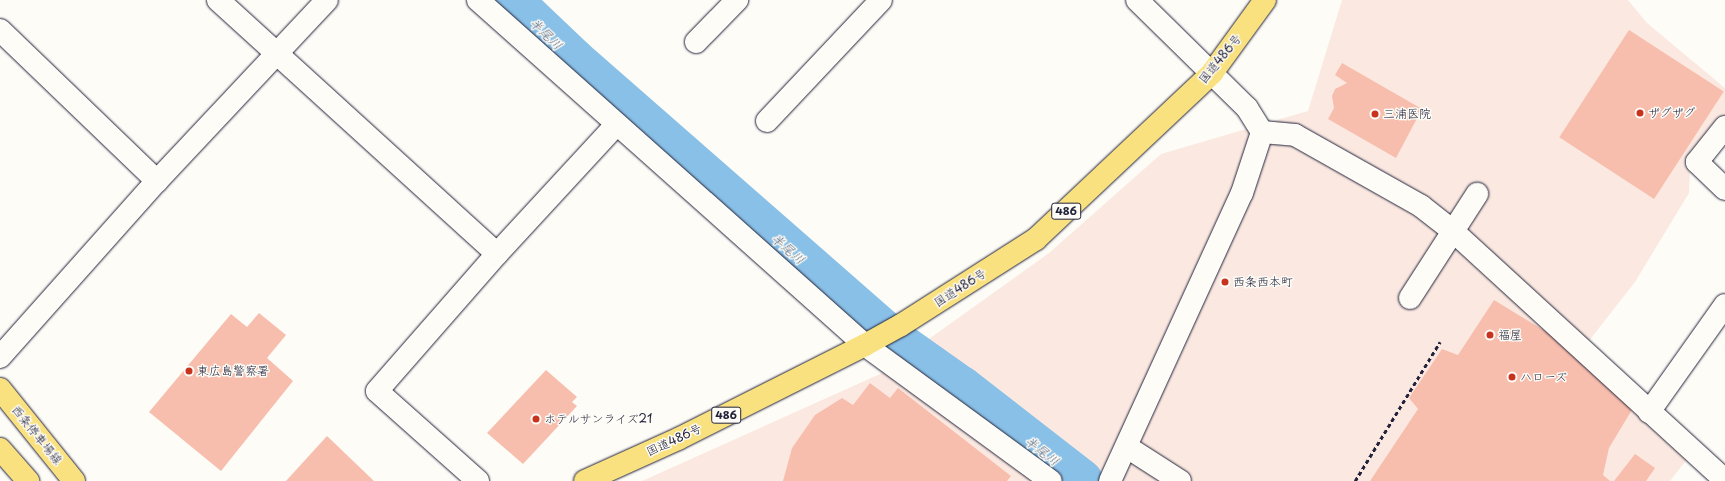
<!DOCTYPE html>
<html>
<head>
<meta charset="utf-8">
<style>
	body { margin:0 }
	#map { position:relative; width:1725px; height:481px; overflow:hidden; background:#fdfcf7; font-family:"Playpen Sans","Klee One",sans-serif }
	div>[style] { position:absolute }
	.built>* { inset:0; background:#fbe9e1 }
	.river>* { height:44px; margin:-22px; padding:0 22px; transform-origin:22px; border-radius:22px; background:#89c0e7 }
	.building>* { inset:0; background:#f7bead; transform-origin:0 0 }
	.path>* { height:2.5px; margin-top:-1.25px; transform-origin:0; background:repeating-linear-gradient(90deg,#22223b 0 4px,transparent 0 7px) }
	.roads { filter:drop-shadow(0 0 1px #22223b) drop-shadow(0 0 1px #22223b) }
	.minor>* { height:22px; margin:-11px; padding:0 11px; transform-origin:11px; border-radius:11px; background:#fdfcf7 }
	.major>* { height:22px; margin:-11px; padding:0 11px; transform-origin:11px; border-radius:11px; background:#fae180 }
	.highway>* { height:22px; margin:-11px; padding:0 11px; transform-origin:11px; border-radius:11px; background:#fae180 }
	.dots>* { width:11px; height:11px; translate:-50% -50%; box-sizing:border-box; border:2px solid #fdfcf7; border-radius:50% }
	span { translate:-50% -50%; white-space:nowrap; text-align:center; line-height:1.15; -webkit-text-stroke:3px #fdfcf7; paint-order:stroke }
	.shield-label span { padding:1px 3px; background:#fdfcf7; border:1px solid; border-radius:3px; -webkit-text-stroke-width:0 }
	.shield-label { font-size:11px; color:#22223b; font-weight:700 }
	.street-label { font-size:12px; color:#22223b }
	.poi-label { font-size:12px; color:#22223b }
	.left { translate:0 -50%; text-align:left }
	.water-label { font-size:13px; color:#465977; font-style:italic }
</style>
</head>
<body>
<div id="map">
	<div class="built">
		<i style="clip-path:polygon(1342px 0,1628px 0,1647px 23px,1725px 88px,1725px 119px,1690px 168px,1689px 193px,1635px 282px,1588px 342px,1695px 449px,1670px 481px,642px 481px,880px 374px,1049px 253px,1161px 154px,1308px 111px)"></i>
	</div>
	<div class="river">
		<i style="left:510px;top:0;width:87px;rotate:43.6deg"></i>
		<i style="left:573px;top:60px;width:422px;rotate:41.2deg"></i>
		<i style="left:890px;top:338px;width:87px;rotate:35.2deg"></i>
		<i style="left:961px;top:388px;width:152px;rotate:37.8deg"></i>
	</div>
	<div class="building">
		<i style="left:1629px;top:30px;width:113px;height:128px;rotate:33deg"></i>
		<i style="clip-path:polygon(1342px 63px,1422px 109px,1396px 158px,1328px 119px,1334px 108px,1332px 96px,1335px 89px,1347px 83px,1335px 75px)"></i>
		<i style="clip-path:polygon(1494px 300px,1563px 342px,1633px 408px,1609px 448px,1603px 475px,1610px 481px,1370px 481px,1418px 409px,1409px 398px,1442px 349px,1458px 355px)"></i>
		<i style="clip-path:polygon(259px 313px,286px 335px,267px 358px,293px 381px,221px 471px,149px 412px,231px 314px,247px 327px)"></i>
		<i style="clip-path:polygon(546px 370px,577px 397px,572px 402px,577px 406px,523px 464px,487px 433px)"></i>
		<i style="clip-path:polygon(870px 383px,890px 398px,898px 388px,1011px 476px,1007px 481px,783px 481px,792px 448px,815px 415px,842px 398px,853px 405px)"></i>
		<i style="clip-path:polygon(327px 436px,374px 481px,286px 481px)"></i>
		<i style="clip-path:polygon(1635px 454px,1655px 468px,1646px 481px,1614px 481px)"></i>
	</div>
	<div class="path">
		<i style="left:1355px;top:481px;width:163px;rotate:-58.6deg"></i>
	</div>
	<div class="roads">
		<div class="minor">
			<i style="left:218px;top:0;width:377px;rotate:42.3deg"></i>
			<i style="left:478px;top:0;width:518px;rotate:41.72deg"></i>
			<i style="left:865px;top:345px;width:230px;rotate:36.2deg"></i>
			<i style="left:0;top:30px;width:218px;rotate:43.9deg"></i>
			<i style="left:696px;top:42px;width:59px;rotate:-45.7deg"></i>
			<i style="left:767px;top:121px;width:166px;rotate:-46.7deg"></i>
			<i style="left:1725px;top:127px;width:45px;rotate:128.7deg"></i>
			<i style="left:1697px;top:162px;width:39px;rotate:44deg"></i>
			<i style="left:1262px;top:132px;width:33px;rotate:5deg"></i>
			<i style="left:1295px;top:135px;width:145px;rotate:29.4deg"></i>
			<i style="left:1421px;top:206px;width:42px;rotate:38.2deg"></i>
			<i style="left:1454px;top:232px;width:367px;rotate:42.5deg"></i>
			<i style="left:1410px;top:298px;width:124px;rotate:-57.2deg"></i>
			<i style="left:0;top:357px;width:236px;rotate:-48.3deg"></i>
			<i style="left:157px;top:181px;width:248px;rotate:-46.8deg"></i>
			<i style="left:1649px;top:412px;width:131px;rotate:-54.6deg"></i>
			<i style="left:1127px;top:447px;width:63px;rotate:32.7deg"></i>
			<i style="left:478px;top:481px;width:135px;rotate:-138.3deg"></i>
			<i style="left:377px;top:391px;width:182px;rotate:-48.8deg"></i>
			<i style="left:497px;top:254px;width:176px;rotate:-47.3deg"></i>
			<i style="left:1110px;top:481px;width:317px;rotate:-65.4deg"></i>
			<i style="left:1242px;top:193px;width:64px;rotate:-71.8deg"></i>
			<i style="left:1262px;top:132px;width:28px;rotate:-122deg"></i>
			<i style="left:1247px;top:108px;width:154px;rotate:-135.5deg"></i>
		</div>
		<div class="major">
			<i style="left:0;top:389px;width:118px;rotate:51.2deg"></i>
			<i style="left:0;top:449px;width:43px;rotate:48.8deg"></i>
		</div>
		<div class="highway">
			<i style="left:585px;top:481px;width:102px;rotate:-24.3deg"></i>
			<i style="left:678px;top:439px;width:209px;rotate:-26.7deg"></i>
			<i style="left:865px;top:345px;width:41px;rotate:-29.1deg"></i>
			<i style="left:901px;top:325px;width:160px;rotate:-32.5deg"></i>
			<i style="left:1036px;top:239px;width:242px;rotate:-43.3deg"></i>
			<i style="left:1212px;top:73px;width:90px;rotate:-54deg"></i>
		</div>
	</div>
	<div class="dots">
		<i style="left:1640px;top:113px;background:#c8321e"></i>
		<i style="left:1375px;top:114px;background:#c8321e"></i>
		<i style="left:1225px;top:282px;background:#c8321e"></i>
		<i style="left:1490px;top:335px;background:#c8321e"></i>
		<i style="left:189px;top:371px;background:#c8321e"></i>
		<i style="left:1512px;top:377px;background:#c8321e"></i>
		<i style="left:536px;top:419px;background:#c8321e"></i>
	</div>
	<div class="shield-label">
		<span style="left:1066px;top:211px">486</span>
		<span style="left:726px;top:415px">486</span>
	</div>
	<div class="street-label">
		<span style="left:1220px;top:59px;rotate:-51deg">国道486号</span>
		<span style="left:960px;top:288px;rotate:-33deg">国道486号</span>
		<span style="left:37px;top:435px;rotate:51deg">西条停車場線</span>
		<span style="left:674px;top:440px;rotate:-25deg">国道486号</span>
	</div>
	<div class="poi-label">
		<span class="left" style="left:1648px;top:113px">ザグザグ</span>
		<span class="left" style="left:1383px;top:114px">三浦医院</span>
		<span class="left" style="left:1233px;top:282px">西条西本町</span>
		<span class="left" style="left:1498px;top:335px">福屋</span>
		<span class="left" style="left:197px;top:371px">東広島警察署</span>
		<span class="left" style="left:1520px;top:377px">ハローズ</span>
		<span class="left" style="left:544px;top:419px">ホテルサンライズ21</span>
	</div>
	<div class="water-label">
		<span style="left:546px;top:34px;rotate:44deg">半尾川</span>
		<span style="left:788px;top:249px;rotate:41deg">半尾川</span>
		<span style="left:1042px;top:451px;rotate:38deg">半尾川</span>
	</div>
</div>
</body>
</html>
